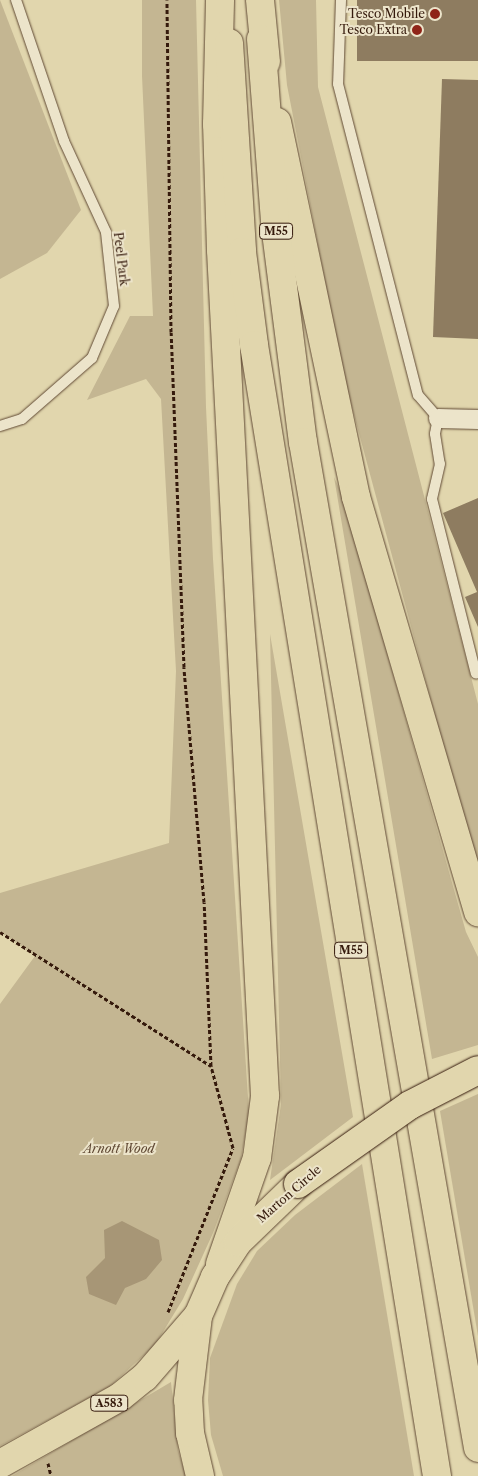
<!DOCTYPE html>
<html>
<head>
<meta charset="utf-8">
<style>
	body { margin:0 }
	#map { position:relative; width:478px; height:1476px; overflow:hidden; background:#e1d6ad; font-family:"Libre Caslon Text",serif }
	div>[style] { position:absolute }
	.green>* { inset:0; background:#c4b692 }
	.water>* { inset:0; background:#a79676 }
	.building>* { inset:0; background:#8e7c60; transform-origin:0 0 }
	.path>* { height:3px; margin-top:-1.5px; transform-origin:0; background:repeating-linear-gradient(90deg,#351a0c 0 4px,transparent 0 6.5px) }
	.roads { filter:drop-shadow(0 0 1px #604934) drop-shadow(0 0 1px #604934) }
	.service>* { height:10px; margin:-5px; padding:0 5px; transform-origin:5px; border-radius:5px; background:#ece4ca }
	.minor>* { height:19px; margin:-9.5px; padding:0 9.5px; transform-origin:9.5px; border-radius:9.5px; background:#ece4ca }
	.primary>* { height:28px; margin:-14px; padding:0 14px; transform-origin:14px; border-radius:14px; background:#e1d6ad }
	.trunk>* { height:28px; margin:-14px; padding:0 14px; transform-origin:14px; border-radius:14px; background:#e1d6ad }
	.motorway>* { height:28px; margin:-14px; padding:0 14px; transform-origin:14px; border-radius:14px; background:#e1d6ad }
	.bridges { filter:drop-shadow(0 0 1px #351a0c) drop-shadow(0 0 1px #351a0c) }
	.trunk-bridge>* { height:28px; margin:-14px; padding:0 14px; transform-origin:14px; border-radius:14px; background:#e1d6ad }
	.dots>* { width:14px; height:14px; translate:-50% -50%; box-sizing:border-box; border:2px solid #ece4ca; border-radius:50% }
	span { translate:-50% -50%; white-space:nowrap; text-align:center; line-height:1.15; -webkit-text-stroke:4px #ece4ca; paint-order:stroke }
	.shield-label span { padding:1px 4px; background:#ece4ca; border:1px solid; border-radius:4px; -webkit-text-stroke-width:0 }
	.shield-label { font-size:11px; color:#351a0c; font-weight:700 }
	.poi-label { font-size:12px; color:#351a0c }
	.right { translate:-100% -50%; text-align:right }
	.street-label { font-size:12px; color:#351a0c }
	.park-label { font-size:12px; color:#604934; font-style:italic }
</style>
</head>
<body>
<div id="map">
	<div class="green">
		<i style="clip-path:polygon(0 0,81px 210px,47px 253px,0 279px)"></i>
		<i style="clip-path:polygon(142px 0,196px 0,206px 407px,213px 559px,249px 1113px,241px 1159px,213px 1233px,183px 1299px,155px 1345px,109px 1387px,0 1446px,0 1004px,35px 956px,0 932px,0 893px,169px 843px,176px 671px,161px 399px,146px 379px,87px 400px,130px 316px,153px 316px,142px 76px)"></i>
		<i style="clip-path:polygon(279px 0,316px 0,318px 87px,478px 704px,478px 875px,343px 374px,287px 85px)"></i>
		<i style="clip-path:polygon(334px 477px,343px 497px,466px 932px,478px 957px,478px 1045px,432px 1059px)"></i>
		<i style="clip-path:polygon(270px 634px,353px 1117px,270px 1180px,281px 1104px)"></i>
		<i style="clip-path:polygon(478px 1094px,478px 1336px,440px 1111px)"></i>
		<i style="clip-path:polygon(362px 1164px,414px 1476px,223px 1476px,211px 1435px,208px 1400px,210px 1358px,237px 1284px,257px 1251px,295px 1215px)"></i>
		<i style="clip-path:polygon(171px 1382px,178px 1450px,186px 1476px,12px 1476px)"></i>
	</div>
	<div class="water">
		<i style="clip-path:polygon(122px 1221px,159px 1240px,162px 1260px,146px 1279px,125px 1288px,116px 1305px,89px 1294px,86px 1277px,105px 1258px,104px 1230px)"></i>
	</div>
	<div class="building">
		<i style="left:357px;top:0;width:121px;height:61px"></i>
		<i style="clip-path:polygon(442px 79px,478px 80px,478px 339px,433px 337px)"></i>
		<i style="clip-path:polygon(478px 498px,478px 627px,465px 597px,477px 592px,443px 513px)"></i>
	</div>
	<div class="path">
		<i style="left:0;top:932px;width:250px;rotate:32.4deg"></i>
		<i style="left:211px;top:1066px;width:164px;rotate:-92.4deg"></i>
		<i style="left:204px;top:902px;width:236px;rotate:-94.9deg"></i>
		<i style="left:184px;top:667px;width:335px;rotate:-92.2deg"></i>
		<i style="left:171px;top:332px;width:332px;rotate:-90.7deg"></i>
		<i style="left:168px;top:1312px;width:176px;rotate:-68.4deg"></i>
		<i style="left:233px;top:1148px;width:85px;rotate:-105deg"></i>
		<i style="left:48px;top:1463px;width:13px;rotate:77deg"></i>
	</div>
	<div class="roads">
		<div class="service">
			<i style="left:341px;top:0;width:84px;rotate:92deg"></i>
			<i style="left:338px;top:84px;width:321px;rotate:75.6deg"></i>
			<i style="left:418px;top:395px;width:30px;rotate:49deg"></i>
			<i style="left:438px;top:418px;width:16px;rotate:101deg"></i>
			<i style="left:435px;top:434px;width:30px;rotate:81deg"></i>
			<i style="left:440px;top:464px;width:36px;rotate:103deg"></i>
			<i style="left:432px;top:499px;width:180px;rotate:75.9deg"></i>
			<i style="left:0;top:426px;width:23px;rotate:-18deg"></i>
			<i style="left:22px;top:419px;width:93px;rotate:-41.1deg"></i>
			<i style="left:92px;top:358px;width:56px;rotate:-67.1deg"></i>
			<i style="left:114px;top:306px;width:74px;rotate:-96.2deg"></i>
			<i style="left:106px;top:232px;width:100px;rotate:-114.8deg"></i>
			<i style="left:64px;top:141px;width:149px;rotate:-108.8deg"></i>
		</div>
		<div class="minor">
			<i style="left:438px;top:418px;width:40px;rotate:1.4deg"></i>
		</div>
		<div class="primary">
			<i style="left:260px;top:0;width:62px;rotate:84.5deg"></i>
			<i style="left:277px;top:122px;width:383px;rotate:78.1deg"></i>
			<i style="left:356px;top:497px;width:433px;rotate:73.6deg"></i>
			<i style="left:220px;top:1264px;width:112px;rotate:-70.8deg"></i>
			<i style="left:257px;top:1158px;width:63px;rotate:-82.6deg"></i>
			<i style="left:265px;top:1096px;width:847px;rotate:-92.98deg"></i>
			<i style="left:221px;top:250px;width:126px;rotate:-91.8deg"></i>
			<i style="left:217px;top:124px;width:124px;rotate:-88.6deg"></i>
		</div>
		<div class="trunk">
			<i style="left:0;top:1464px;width:137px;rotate:-29.2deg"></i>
			<i style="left:120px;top:1397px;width:32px;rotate:-39deg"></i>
			<i style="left:145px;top:1377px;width:79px;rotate:-49.1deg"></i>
			<i style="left:200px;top:1476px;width:44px;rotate:-103.1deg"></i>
			<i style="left:190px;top:1433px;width:33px;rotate:-93deg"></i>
			<i style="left:188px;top:1400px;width:85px;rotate:-83.2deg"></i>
			<i style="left:198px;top:1316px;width:43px;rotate:-66.4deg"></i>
			<i style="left:215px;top:1277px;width:42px;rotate:-56.7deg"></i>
			<i style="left:238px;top:1242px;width:83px;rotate:-44deg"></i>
		</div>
		<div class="motorway">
			<i style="left:261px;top:39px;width:194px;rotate:85.6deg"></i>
			<i style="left:276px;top:232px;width:212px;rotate:82.7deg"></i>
			<i style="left:303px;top:442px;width:1021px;rotate:80.13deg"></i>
			<i style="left:229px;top:43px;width:209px;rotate:86.4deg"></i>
			<i style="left:242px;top:252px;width:94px;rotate:82.6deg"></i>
			<i style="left:254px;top:345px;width:1146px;rotate:80.81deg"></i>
		</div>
	</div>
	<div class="bridges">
		<div class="trunk-bridge">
			<i style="left:298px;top:1184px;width:137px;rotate:-35.2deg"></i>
			<i style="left:410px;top:1105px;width:76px;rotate:-27.2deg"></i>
		</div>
	</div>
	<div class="dots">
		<i style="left:435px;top:14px;background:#8f2418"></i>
		<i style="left:417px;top:30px;background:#8f2418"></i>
	</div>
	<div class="shield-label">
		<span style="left:276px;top:231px">M55</span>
		<span style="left:351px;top:950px">M55</span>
		<span style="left:109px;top:1403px">A583</span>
	</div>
	<div class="poi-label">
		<span class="right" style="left:425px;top:14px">Tesco Mobile</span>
		<span class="right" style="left:407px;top:30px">Tesco Extra</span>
	</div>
	<div class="street-label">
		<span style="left:121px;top:259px;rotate:83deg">Peel Park</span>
		<span style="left:289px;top:1194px;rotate:-41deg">Marton Circle</span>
	</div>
	<div class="park-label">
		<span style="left:119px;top:1149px">Arnott Wood</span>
	</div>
</div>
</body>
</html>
